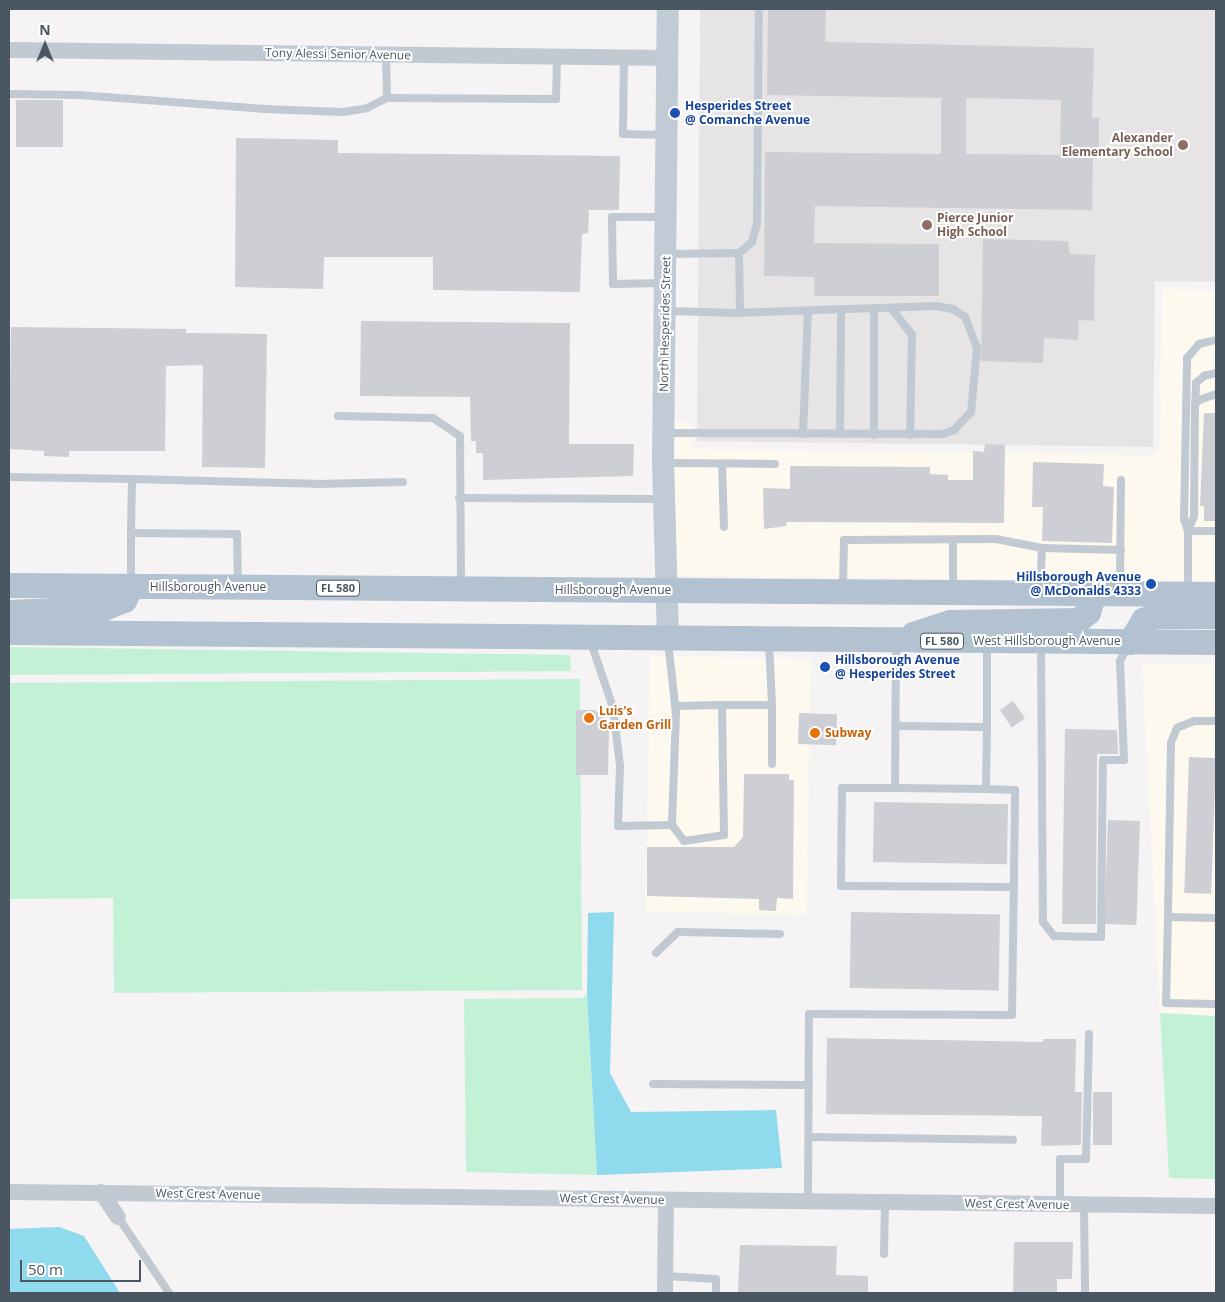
<!DOCTYPE html>
<html>
<head>
<meta charset="utf-8">
<style>
	body { margin:0 }
	#map { position:relative; width:1225px; height:1302px; overflow:hidden; background:#f5f3f3; font-family:"Open Sans",sans-serif }
	div>[style] { position:absolute }
	.commercial>* { inset:0; background:#fdf9ef; transform-origin:0 0 }
	.education>* { inset:0; background:#e6e4e5 }
	.green>* { inset:0; background:#c3f1d5 }
	.water>* { inset:0; background:#90daee }
	.building>* { inset:0; background:#cdcfd5; transform-origin:0 0 }
	.lane>* { height:8px; margin:-4px; padding:0 4px; transform-origin:4px; border-radius:4px; background:#c1cad2 }
	.street>* { height:16px; margin:-8px; padding:0 8px; transform-origin:8px; border-radius:8px; background:#c1cad2 }
	.secondary>* { height:22px; margin:-11px; padding:0 11px; transform-origin:11px; border-radius:11px; background:#c1cbd6 }
	.primary>* { height:25px; margin:-12.5px; padding:0 12.5px; transform-origin:12.5px; border-radius:12.5px; background:#b3c2d1 }
	.dots>* { width:14px; height:14px; translate:-50% -50%; box-sizing:border-box; border:2px solid #fff; border-radius:50% }
	span { translate:-50% -50%; white-space:nowrap; text-align:center; line-height:1.15; -webkit-text-stroke:4px #fff; paint-order:stroke }
	.shield-label span { padding:1px 4px; background:#fff; border:1px solid; border-radius:4px; -webkit-text-stroke-width:0 }
	.shield-label { font-size:11px; color:#4a5661; font-weight:700 }
	.street-label { font-size:12px; color:#4a5661 }
	.transit-label { font-size:12px; color:#164399; font-weight:700 }
	.left { translate:0 -50%; text-align:left }
	.right { translate:-100% -50%; text-align:right }
	.education-label { font-size:12px; color:#785e54; font-weight:700 }
	.food-label { font-size:12px; color:#c56008; font-weight:700 }
	.frame { position:absolute; inset:0; border:10px solid #4a5661; pointer-events:none }
	.north { position:absolute; left:20px; top:20px; width:50px; height:50px; -webkit-text-stroke:4px #fff; paint-order:stroke; rotate:0deg; font-size:14px; font-weight:700; line-height:20px; text-align:center; color:#4a5661 }
	.north::after { content:''; display:block; margin:auto; width:18px; height:22px; background:#4a5661; clip-path:polygon(50% 0,100% 100%,50% 72%,0 100%) }
	.scale { position:absolute; left:20px; top:1260px; width:121px; height:22px; box-sizing:border-box; border:2px solid #4a5661; border-top:0; padding-left:6px; font-size:15px; line-height:18px; white-space:nowrap; color:#4a5661; -webkit-text-stroke:4px #fff; paint-order:stroke }
</style>
</head>
<body>
<div id="map">
	<div class="commercial">
		<i style="clip-path:polygon(1162px 289px,1216px 290px,1216px 581px,675px 576px,672px 422px,690px 422px,690px 444px,697px 449px,1155px 455px,1160px 447px)"></i>
		<i style="left:650px;top:656px;width:161px;height:256px;rotate:1deg"></i>
		<i style="clip-path:polygon(1142px 663px,1216px 664px,1216px 1016px,1160px 1013px)"></i>
	</div>
	<div class="education">
		<i style="clip-path:polygon(700px 9px,1216px 9px,1216px 282px,1155px 281px,1153px 447px,697px 441px)"></i>
	</div>
	<div class="green">
		<i style="clip-path:polygon(9px 647px,570px 655px,571px 671px,9px 675px)"></i>
		<i style="clip-path:polygon(580px 679px,582px 990px,114px 993px,113px 898px,9px 899px,9px 683px)"></i>
		<i style="clip-path:polygon(587px 994px,597px 1175px,466px 1172px,464px 999px,582px 998px)"></i>
		<i style="clip-path:polygon(1160px 1013px,1216px 1016px,1216px 1179px,1169px 1178px)"></i>
	</div>
	<div class="water">
		<i style="clip-path:polygon(614px 912px,610px 1073px,631px 1112px,776px 1110px,782px 1168px,597px 1175px,587px 994px,588px 913px)"></i>
		<i style="clip-path:polygon(59px 1227px,84px 1236px,120px 1293px,9px 1293px,9px 1229px)"></i>
	</div>
	<div class="building">
		<i style="clip-path:polygon(evenodd,768px 9px,826px 9px,825px 42px,1094px 48px,1092px 118px,1099px 118px,1099px 158px,1093px 158px,1092px 210px,815px 206px,814px 243px,939px 244px,939px 296px,814px 296px,814px 277px,764px 276px,765px 152px,941px 154px,941px 98px,767px 95px,768px 9px,966px 98px,1061px 100px,1060px 155px,966px 154px,966px 98px)"></i>
		<i style="left:16px;top:100px;width:47px;height:47px"></i>
		<i style="clip-path:polygon(236px 138px,338px 140px,338px 153px,620px 156px,619px 210px,589px 210px,588px 233px,582px 234px,580px 292px,433px 290px,433px 257px,324px 257px,323px 289px,235px 287px)"></i>
		<i style="clip-path:polygon(983px 239px,1068px 241px,1070px 254px,1095px 255px,1094px 321px,1079px 320px,1078px 340px,1044px 338px,1043px 363px,981px 361px)"></i>
		<i style="clip-path:polygon(361px 321px,570px 323px,569px 444px,634px 444px,633px 476px,483px 480px,483px 453px,476px 453px,476px 441px,471px 441px,470px 397px,360px 396px)"></i>
		<i style="clip-path:polygon(11px 327px,186px 329px,186px 333px,267px 334px,265px 468px,202px 467px,203px 365px,166px 366px,165px 451px,69px 451px,69px 457px,44px 456px,44px 451px,9px 449px)"></i>
		<i style="clip-path:polygon(1204px 413px,1216px 413px,1216px 521px,1204px 521px,1204px 506px,1200px 506px)"></i>
		<i style="clip-path:polygon(985px 444px,1005px 445px,1004px 523px,787px 522px,786px 526px,764px 529px,763px 488px,790px 489px,790px 466px,930px 467px,930px 474px,948px 475px,948px 480px,973px 480px,973px 451px,984px 452px)"></i>
		<i style="clip-path:polygon(1033px 462px,1104px 464px,1103px 486px,1114px 487px,1112px 543px,1042px 541px,1043px 507px,1032px 507px)"></i>
		<i style="left:1013px;top:701px;width:21px;height:16px;rotate:55deg"></i>
		<i style="clip-path:polygon(576px 710px,595px 710px,609px 723px,608px 775px,576px 775px)"></i>
		<i style="left:799px;top:713px;width:38px;height:31px;rotate:2deg"></i>
		<i style="clip-path:polygon(1065px 729px,1117px 730px,1118px 754px,1097px 754px,1096px 924px,1062px 924px)"></i>
		<i style="left:1189px;top:757px;width:27px;height:136px;rotate:2deg"></i>
		<i style="clip-path:polygon(744px 774px,789px 774px,789px 780px,794px 780px,793px 899px,777px 898px,776px 911px,759px 910px,759px 899px,647px 896px,647px 847px,734px 847px,743px 837px)"></i>
		<i style="left:874px;top:802px;width:134px;height:60px;rotate:1deg"></i>
		<i style="left:1108px;top:820px;width:32px;height:104px;rotate:2deg"></i>
		<i style="left:851px;top:912px;width:149px;height:76px;rotate:1deg"></i>
		<i style="clip-path:polygon(827px 1038px,1043px 1042px,1043px 1039px,1076px 1039px,1075px 1092px,1082px 1092px,1081px 1145px,1041px 1146px,1042px 1116px,826px 1114px)"></i>
		<i style="left:1093px;top:1092px;width:19px;height:53px"></i>
		<i style="clip-path:polygon(1014px 1242px,1073px 1242px,1072px 1279px,1057px 1279px,1057px 1293px,1013px 1293px)"></i>
		<i style="clip-path:polygon(740px 1245px,837px 1246px,836px 1275px,868px 1276px,868px 1293px,738px 1293px)"></i>
	</div>
	<div class="lane">
		<i style="left:386px;top:55px;width:43px;rotate:88.7deg"></i>
		<i style="left:387px;top:98px;width:169px;rotate:0.3deg"></i>
		<i style="left:556px;top:99px;width:42px;rotate:-88.6deg"></i>
		<i style="left:624px;top:58px;width:76px;rotate:90.8deg"></i>
		<i style="left:623px;top:134px;width:41px;rotate:1.4deg"></i>
		<i style="left:9px;top:94px;width:70px;rotate:0.8deg"></i>
		<i style="left:79px;top:95px;width:187px;rotate:4.3deg"></i>
		<i style="left:265px;top:109px;width:78px;rotate:2.2deg"></i>
		<i style="left:343px;top:112px;width:24px;rotate:-9deg"></i>
		<i style="left:367px;top:108px;width:22px;rotate:-27deg"></i>
		<i style="left:739px;top:253px;width:17px;rotate:-40deg"></i>
		<i style="left:752px;top:242px;width:20px;rotate:-75deg"></i>
		<i style="left:757px;top:223px;width:214px;rotate:-89.5deg"></i>
		<i style="left:668px;top:254px;width:71px;rotate:-0.8deg"></i>
		<i style="left:739px;top:253px;width:60px;rotate:89deg"></i>
		<i style="left:663px;top:283px;width:50px;rotate:178.9deg"></i>
		<i style="left:613px;top:284px;width:67px;rotate:-90.9deg"></i>
		<i style="left:612px;top:217px;width:52px"></i>
		<i style="left:874px;top:308px;width:127px;rotate:90deg"></i>
		<i style="left:891px;top:308px;width:34px;rotate:52deg"></i>
		<i style="left:912px;top:335px;width:100px;rotate:91.1deg"></i>
		<i style="left:1195px;top:405px;width:22px;rotate:-87deg"></i>
		<i style="left:1196px;top:383px;width:11px;rotate:-41deg"></i>
		<i style="left:1204px;top:376px;width:12px;rotate:-14deg"></i>
		<i style="left:338px;top:416px;width:95px;rotate:1.2deg"></i>
		<i style="left:433px;top:418px;width:32px;rotate:34deg"></i>
		<i style="left:460px;top:436px;width:148px;rotate:89.6deg"></i>
		<i style="left:665px;top:433px;width:278px;rotate:0.2deg"></i>
		<i style="left:943px;top:434px;width:12px;rotate:-20deg"></i>
		<i style="left:954px;top:430px;width:25px;rotate:-47deg"></i>
		<i style="left:971px;top:412px;width:64px;rotate:-84.6deg"></i>
		<i style="left:977px;top:348px;width:33px;rotate:-111deg"></i>
		<i style="left:965px;top:317px;width:14px;rotate:-146deg"></i>
		<i style="left:953px;top:309px;width:17px;rotate:-170deg"></i>
		<i style="left:936px;top:306px;width:196px;rotate:178deg"></i>
		<i style="left:740px;top:313px;width:73px;rotate:-178.4deg"></i>
		<i style="left:803px;top:434px;width:124px;rotate:-87.7deg"></i>
		<i style="left:840px;top:434px;width:125px;rotate:-89.5deg"></i>
		<i style="left:665px;top:463px;width:110px;rotate:0.5deg"></i>
		<i style="left:722px;top:464px;width:63px;rotate:88.2deg"></i>
		<i style="left:9px;top:477px;width:123px;rotate:0.9deg"></i>
		<i style="left:132px;top:479px;width:54px;rotate:91.1deg"></i>
		<i style="left:131px;top:533px;width:106px;rotate:0.5deg"></i>
		<i style="left:237px;top:534px;width:51px;rotate:88.9deg"></i>
		<i style="left:132px;top:479px;width:185px;rotate:1.5deg"></i>
		<i style="left:317px;top:484px;width:86px;rotate:-1.3deg"></i>
		<i style="left:459px;top:498px;width:203px;rotate:0.3deg"></i>
		<i style="left:1188px;top:531px;width:16px;rotate:-68deg"></i>
		<i style="left:1194px;top:516px;width:111px;rotate:-89.5deg"></i>
		<i style="left:1195px;top:405px;width:6px;rotate:-51deg"></i>
		<i style="left:1199px;top:400px;width:18px;rotate:-19deg"></i>
		<i style="left:1188px;top:531px;width:28px"></i>
		<i style="left:953px;top:541px;width:47px;rotate:90deg"></i>
		<i style="left:131px;top:584px;width:51px;rotate:-90deg"></i>
		<i style="left:843px;top:587px;width:47px;rotate:-88.8deg"></i>
		<i style="left:844px;top:540px;width:152px;rotate:-0.4deg"></i>
		<i style="left:996px;top:539px;width:47px;rotate:11.1deg"></i>
		<i style="left:1042px;top:548px;width:79px;rotate:1.5deg"></i>
		<i style="left:1040px;top:589px;width:41px;rotate:-87.2deg"></i>
		<i style="left:1120px;top:589px;width:109px;rotate:-89.5deg"></i>
		<i style="left:1188px;top:592px;width:61px;rotate:-90deg"></i>
		<i style="left:1188px;top:531px;width:13px;rotate:-108deg"></i>
		<i style="left:1184px;top:519px;width:161px;rotate:-88.9deg"></i>
		<i style="left:1187px;top:358px;width:18px;rotate:-49deg"></i>
		<i style="left:1199px;top:344px;width:17px;rotate:-13deg"></i>
		<i style="left:590px;top:640px;width:71px;rotate:71.1deg"></i>
		<i style="left:613px;top:707px;width:59px;rotate:83.2deg"></i>
		<i style="left:620px;top:766px;width:60px;rotate:91.9deg"></i>
		<i style="left:618px;top:826px;width:54px;rotate:-1.1deg"></i>
		<i style="left:668px;top:641px;width:73px;rotate:83.7deg"></i>
		<i style="left:676px;top:714px;width:111px;rotate:92.1deg"></i>
		<i style="left:672px;top:825px;width:20px;rotate:53deg"></i>
		<i style="left:684px;top:841px;width:40px;rotate:-8.5deg"></i>
		<i style="left:724px;top:835px;width:130px;rotate:-90.9deg"></i>
		<i style="left:722px;top:705px;width:50px"></i>
		<i style="left:772px;top:705px;width:63px;rotate:-92.7deg"></i>
		<i style="left:896px;top:643px;width:145px;rotate:90.4deg"></i>
		<i style="left:895px;top:788px;width:53px;rotate:180deg"></i>
		<i style="left:842px;top:788px;width:98px;rotate:90.6deg"></i>
		<i style="left:841px;top:886px;width:173px;rotate:0.3deg"></i>
		<i style="left:1041px;top:643px;width:279px;rotate:89.6deg"></i>
		<i style="left:1043px;top:922px;width:18px;rotate:52deg"></i>
		<i style="left:1054px;top:936px;width:47px;rotate:1.2deg"></i>
		<i style="left:1101px;top:937px;width:177px;rotate:-89.4deg"></i>
		<i style="left:1103px;top:760px;width:21px"></i>
		<i style="left:1124px;top:760px;width:99px;rotate:-92.3deg"></i>
		<i style="left:1120px;top:661px;width:17px;rotate:-62deg"></i>
		<i style="left:675px;top:706px;width:47px;rotate:-1.2deg"></i>
		<i style="left:1216px;top:721px;width:22px;rotate:180deg"></i>
		<i style="left:1194px;top:721px;width:18px;rotate:158deg"></i>
		<i style="left:1177px;top:728px;width:16px;rotate:112deg"></i>
		<i style="left:1171px;top:743px;width:174px;rotate:91deg"></i>
		<i style="left:1168px;top:917px;width:48px;rotate:1.2deg"></i>
		<i style="left:896px;top:726px;width:91px;rotate:0.6deg"></i>
		<i style="left:987px;top:727px;width:83px;rotate:-90deg"></i>
		<i style="left:772px;top:764px;width:59px;rotate:-90deg"></i>
		<i style="left:895px;top:788px;width:91px;rotate:0.6deg"></i>
		<i style="left:1168px;top:917px;width:86px;rotate:91.3deg"></i>
		<i style="left:1166px;top:1003px;width:50px;rotate:1.1deg"></i>
		<i style="left:656px;top:953px;width:30px;rotate:-44deg"></i>
		<i style="left:678px;top:932px;width:102px;rotate:1.1deg"></i>
		<i style="left:653px;top:1084px;width:156px;rotate:0.4deg"></i>
		<i style="left:809px;top:1137px;width:204px;rotate:0.8deg"></i>
		<i style="left:808px;top:1201px;width:187px;rotate:-89.7deg"></i>
		<i style="left:809px;top:1014px;width:203px;rotate:0.3deg"></i>
		<i style="left:1012px;top:1015px;width:225px;rotate:-89.2deg"></i>
		<i style="left:1015px;top:790px;width:29px;rotate:-178deg"></i>
		<i style="left:986px;top:789px;width:62px;rotate:-89.1deg"></i>
		<i style="left:1060px;top:1204px;width:45px;rotate:-90deg"></i>
		<i style="left:1060px;top:1159px;width:26px"></i>
		<i style="left:1086px;top:1159px;width:125px;rotate:-88.6deg"></i>
		<i style="left:1084px;top:1205px;width:88px;rotate:89.3deg"></i>
		<i style="left:118px;top:1217px;width:92px;rotate:56.1deg"></i>
		<i style="left:884px;top:1254px;width:52px;rotate:-88.9deg"></i>
		<i style="left:666px;top:1276px;width:50px;rotate:3.4deg"></i>
		<i style="left:716px;top:1279px;width:14px;rotate:90deg"></i>
	</div>
	<div class="street">
		<i style="left:9px;top:50px;width:659px;rotate:0.7deg"></i>
		<i style="left:9px;top:1192px;width:1207px;rotate:0.66deg"></i>
		<i style="left:101px;top:1192px;width:30px;rotate:56deg"></i>
		<i style="left:665px;top:1293px;width:93px;rotate:-89.4deg"></i>
	</div>
	<div class="secondary">
		<i style="left:668px;top:639px;width:176px;rotate:-91.6deg"></i>
		<i style="left:663px;top:463px;width:454px;rotate:-89.4deg"></i>
	</div>
	<div class="primary">
		<i style="left:9px;top:585px;width:1207px;rotate:0.43deg"></i>
		<i style="left:9px;top:612px;width:95px;rotate:-2.4deg"></i>
		<i style="left:104px;top:608px;width:22px;rotate:-22deg"></i>
		<i style="left:124px;top:600px;width:16px;rotate:-63deg"></i>
		<i style="left:9px;top:632px;width:1207px;rotate:0.47deg"></i>
		<i style="left:913px;top:634px;width:39px;rotate:-18deg"></i>
		<i style="left:950px;top:622px;width:128px;rotate:-0.9deg"></i>
		<i style="left:1078px;top:620px;width:13px;rotate:-39deg"></i>
		<i style="left:1088px;top:612px;width:19px;rotate:-72deg"></i>
		<i style="left:1130px;top:642px;width:26px;rotate:-59deg"></i>
		<i style="left:1143px;top:620px;width:13px;rotate:-18deg"></i>
		<i style="left:1155px;top:616px;width:61px"></i>
	</div>
	<div class="dots">
		<i style="left:675px;top:113px;background:#1a4fb4"></i>
		<i style="left:1183px;top:145px;background:#8d6e63"></i>
		<i style="left:927px;top:225px;background:#8d6e63"></i>
		<i style="left:1151px;top:584px;background:#1a4fb4"></i>
		<i style="left:825px;top:667px;background:#1a4fb4"></i>
		<i style="left:589px;top:718px;background:#e8710a"></i>
		<i style="left:815px;top:733px;background:#e8710a"></i>
	</div>
	<div class="shield-label">
		<span style="left:338px;top:588px">FL 580</span>
		<span style="left:942px;top:641px">FL 580</span>
	</div>
	<div class="street-label">
		<span style="left:338px;top:54px;rotate:1deg">Tony Alessi Senior Avenue</span>
		<span style="left:665px;top:324px;rotate:-89deg">North Hesperides Street</span>
		<span style="left:208px;top:587px">Hillsborough Avenue</span>
		<span style="left:613px;top:590px">Hillsborough Avenue</span>
		<span style="left:1047px;top:641px">West Hillsborough Avenue</span>
		<span style="left:208px;top:1194px;rotate:1deg">West Crest Avenue</span>
		<span style="left:612px;top:1199px;rotate:1deg">West Crest Avenue</span>
		<span style="left:1017px;top:1204px;rotate:1deg">West Crest Avenue</span>
	</div>
	<div class="transit-label">
		<span class="left" style="left:685px;top:113px">Hesperides Street<br>@ Comanche Avenue</span>
		<span class="right" style="left:1141px;top:584px">Hillsborough Avenue<br>@ McDonalds 4333</span>
		<span class="left" style="left:835px;top:667px">Hillsborough Avenue<br>@ Hesperides Street</span>
	</div>
	<div class="education-label">
		<span class="right" style="left:1173px;top:145px">Alexander<br>Elementary School</span>
		<span class="left" style="left:937px;top:225px">Pierce Junior<br>High School</span>
	</div>
	<div class="food-label">
		<span class="left" style="left:599px;top:718px">Luis's<br>Garden Grill</span>
		<span class="left" style="left:825px;top:733px">Subway</span>
	</div>
	<div class="frame"></div>
	<div class="north">N</div>
	<div class="scale">50 m</div>
</div>
</body>
</html>
